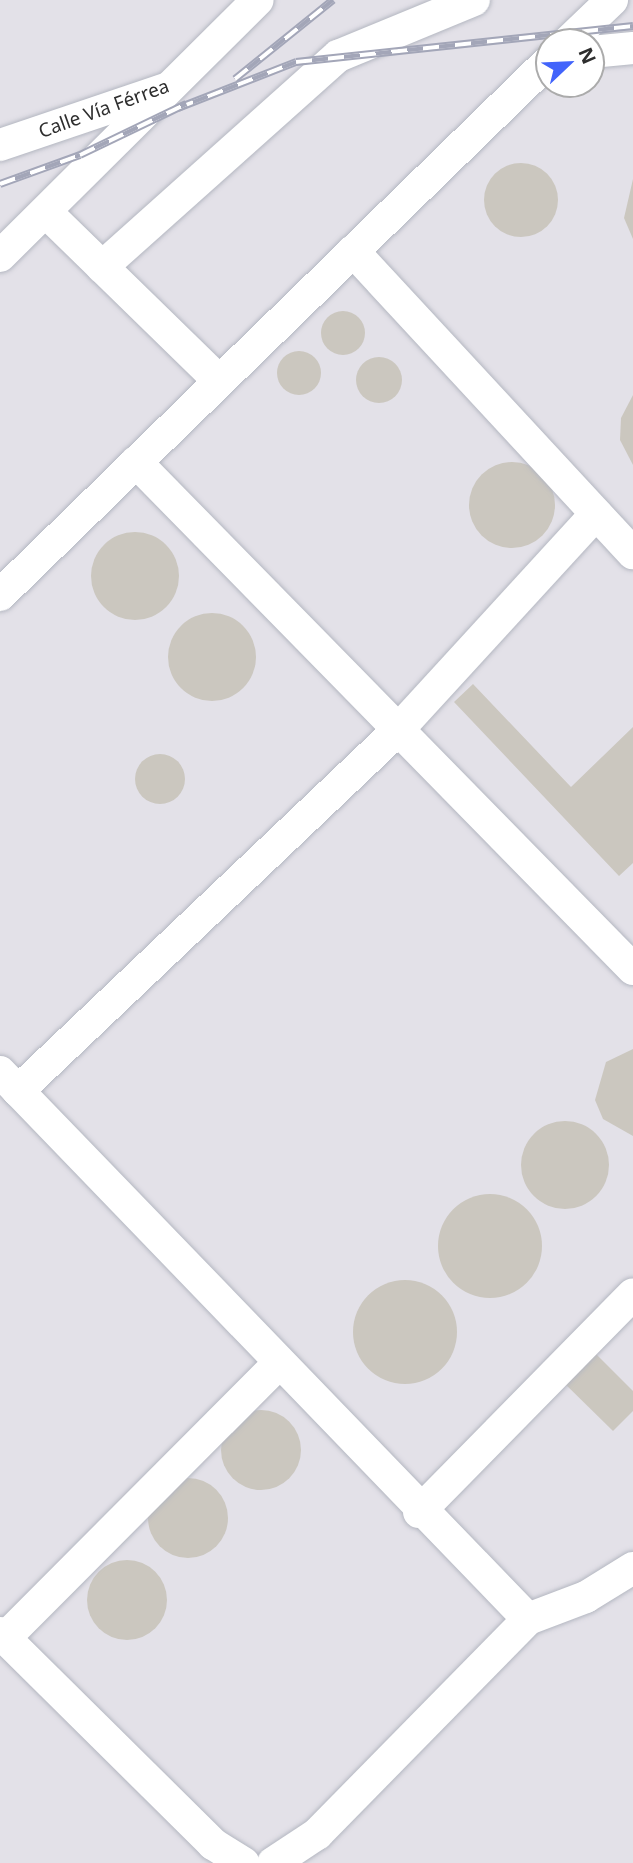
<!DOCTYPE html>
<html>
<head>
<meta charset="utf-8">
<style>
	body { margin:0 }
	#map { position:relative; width:633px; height:1863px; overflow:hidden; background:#efe9e1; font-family:"Noto Sans",sans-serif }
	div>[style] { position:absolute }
	.industrial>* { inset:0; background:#e3e1e8 }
	.building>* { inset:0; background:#cbc7bf }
	.round { border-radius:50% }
	.roads { filter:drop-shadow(0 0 2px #b4b7c1) drop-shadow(0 0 2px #b4b7c1) }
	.minor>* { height:32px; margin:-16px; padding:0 16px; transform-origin:16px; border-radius:16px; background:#fff }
	.rail>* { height:8px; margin-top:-4px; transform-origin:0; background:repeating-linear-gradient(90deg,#fff 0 16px,#a3a6b8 0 32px); box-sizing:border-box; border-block:2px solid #a3a6b8 }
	span { translate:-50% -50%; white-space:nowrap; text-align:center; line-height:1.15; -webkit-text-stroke:5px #fff; paint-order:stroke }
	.street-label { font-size:19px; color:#2e2e2e }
	.north { position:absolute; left:535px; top:28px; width:70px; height:70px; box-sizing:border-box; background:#fff; border:2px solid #ababab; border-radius:50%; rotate:67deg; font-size:19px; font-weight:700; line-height:28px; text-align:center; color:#2e2e2e }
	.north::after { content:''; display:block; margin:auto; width:24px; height:32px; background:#4264fb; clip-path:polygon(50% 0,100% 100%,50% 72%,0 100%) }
</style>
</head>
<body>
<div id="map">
	<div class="industrial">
		<i style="clip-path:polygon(evenodd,0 0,633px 0,633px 1863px,0 1863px,0 0,549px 42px,591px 42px,591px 84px,549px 84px,549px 42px)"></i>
	</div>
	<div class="building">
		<i class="round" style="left:484px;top:163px;width:74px;height:74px"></i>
		<i style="clip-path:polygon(633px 179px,633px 239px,624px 218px)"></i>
		<i class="round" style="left:321px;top:311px;width:44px;height:44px"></i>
		<i class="round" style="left:277px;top:351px;width:44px;height:44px"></i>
		<i class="round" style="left:356px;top:357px;width:46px;height:46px"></i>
		<i style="clip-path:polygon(633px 395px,633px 465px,620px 440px,621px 418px)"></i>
		<i class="round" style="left:469px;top:462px;width:86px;height:86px"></i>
		<i class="round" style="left:91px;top:532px;width:88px;height:88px"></i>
		<i class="round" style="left:168px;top:613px;width:88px;height:88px"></i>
		<i style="clip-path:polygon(473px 684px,571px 787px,633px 727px,633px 863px,619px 876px,454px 702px)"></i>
		<i class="round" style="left:135px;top:754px;width:50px;height:50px"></i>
		<i style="clip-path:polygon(633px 1049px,633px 1136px,603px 1119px,595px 1100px,606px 1062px)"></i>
		<i class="round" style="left:521px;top:1121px;width:88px;height:88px"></i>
		<i class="round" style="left:438px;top:1194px;width:104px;height:104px"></i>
		<i class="round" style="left:353px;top:1280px;width:104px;height:104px"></i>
		<i style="clip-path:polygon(589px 1347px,633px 1391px,633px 1411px,613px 1431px,559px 1378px)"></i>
		<i class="round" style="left:221px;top:1410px;width:80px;height:80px"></i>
		<i class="round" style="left:148px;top:1478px;width:80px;height:80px"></i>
		<i class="round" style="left:87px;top:1560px;width:80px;height:80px"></i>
	</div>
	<div class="roads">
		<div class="minor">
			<i style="left:568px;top:42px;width:61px;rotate:-43.7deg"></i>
			<i style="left:591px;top:52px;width:42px;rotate:-5.4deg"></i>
			<i style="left:0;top:145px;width:177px;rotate:-18.7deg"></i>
			<i style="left:46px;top:212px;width:242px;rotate:44.3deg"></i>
			<i style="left:353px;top:251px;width:412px;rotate:47.2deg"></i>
			<i style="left:0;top:256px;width:363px;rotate:-44.8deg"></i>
			<i style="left:102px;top:267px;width:317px;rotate:-41.8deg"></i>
			<i style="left:338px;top:56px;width:147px;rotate:-22.4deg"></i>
			<i style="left:136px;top:462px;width:710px;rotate:45.57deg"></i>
			<i style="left:0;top:595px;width:766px;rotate:-44.21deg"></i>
			<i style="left:0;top:1072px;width:760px;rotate:46.01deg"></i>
			<i style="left:18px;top:1091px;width:524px;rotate:-43.53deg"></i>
			<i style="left:398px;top:730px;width:293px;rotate:-47.5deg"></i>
			<i style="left:419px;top:1512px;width:305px;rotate:-45.5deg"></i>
			<i style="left:0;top:1633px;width:300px;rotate:44.7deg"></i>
			<i style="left:213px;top:1844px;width:36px;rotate:32deg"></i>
			<i style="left:5px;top:1638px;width:387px;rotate:-45.1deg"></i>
			<i style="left:273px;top:1863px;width:53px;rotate:-33.4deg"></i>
			<i style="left:317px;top:1834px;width:301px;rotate:-45.5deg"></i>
			<i style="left:528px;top:1619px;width:62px;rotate:-20.8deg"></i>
			<i style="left:586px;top:1597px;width:55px;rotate:-31.7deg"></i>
		</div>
	</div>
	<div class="rail">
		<i style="left:235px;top:79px;width:126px;rotate:-38.9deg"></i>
		<i style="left:178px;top:108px;width:127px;rotate:-21.3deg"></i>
		<i style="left:296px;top:62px;width:339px;rotate:-6.1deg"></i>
		<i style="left:0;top:184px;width:85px;rotate:-19.9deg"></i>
		<i style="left:80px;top:155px;width:118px;rotate:-25.7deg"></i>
	</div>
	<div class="street-label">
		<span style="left:104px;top:109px;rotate:-20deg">Calle Vía Férrea</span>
	</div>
	<div class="north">N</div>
</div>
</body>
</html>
